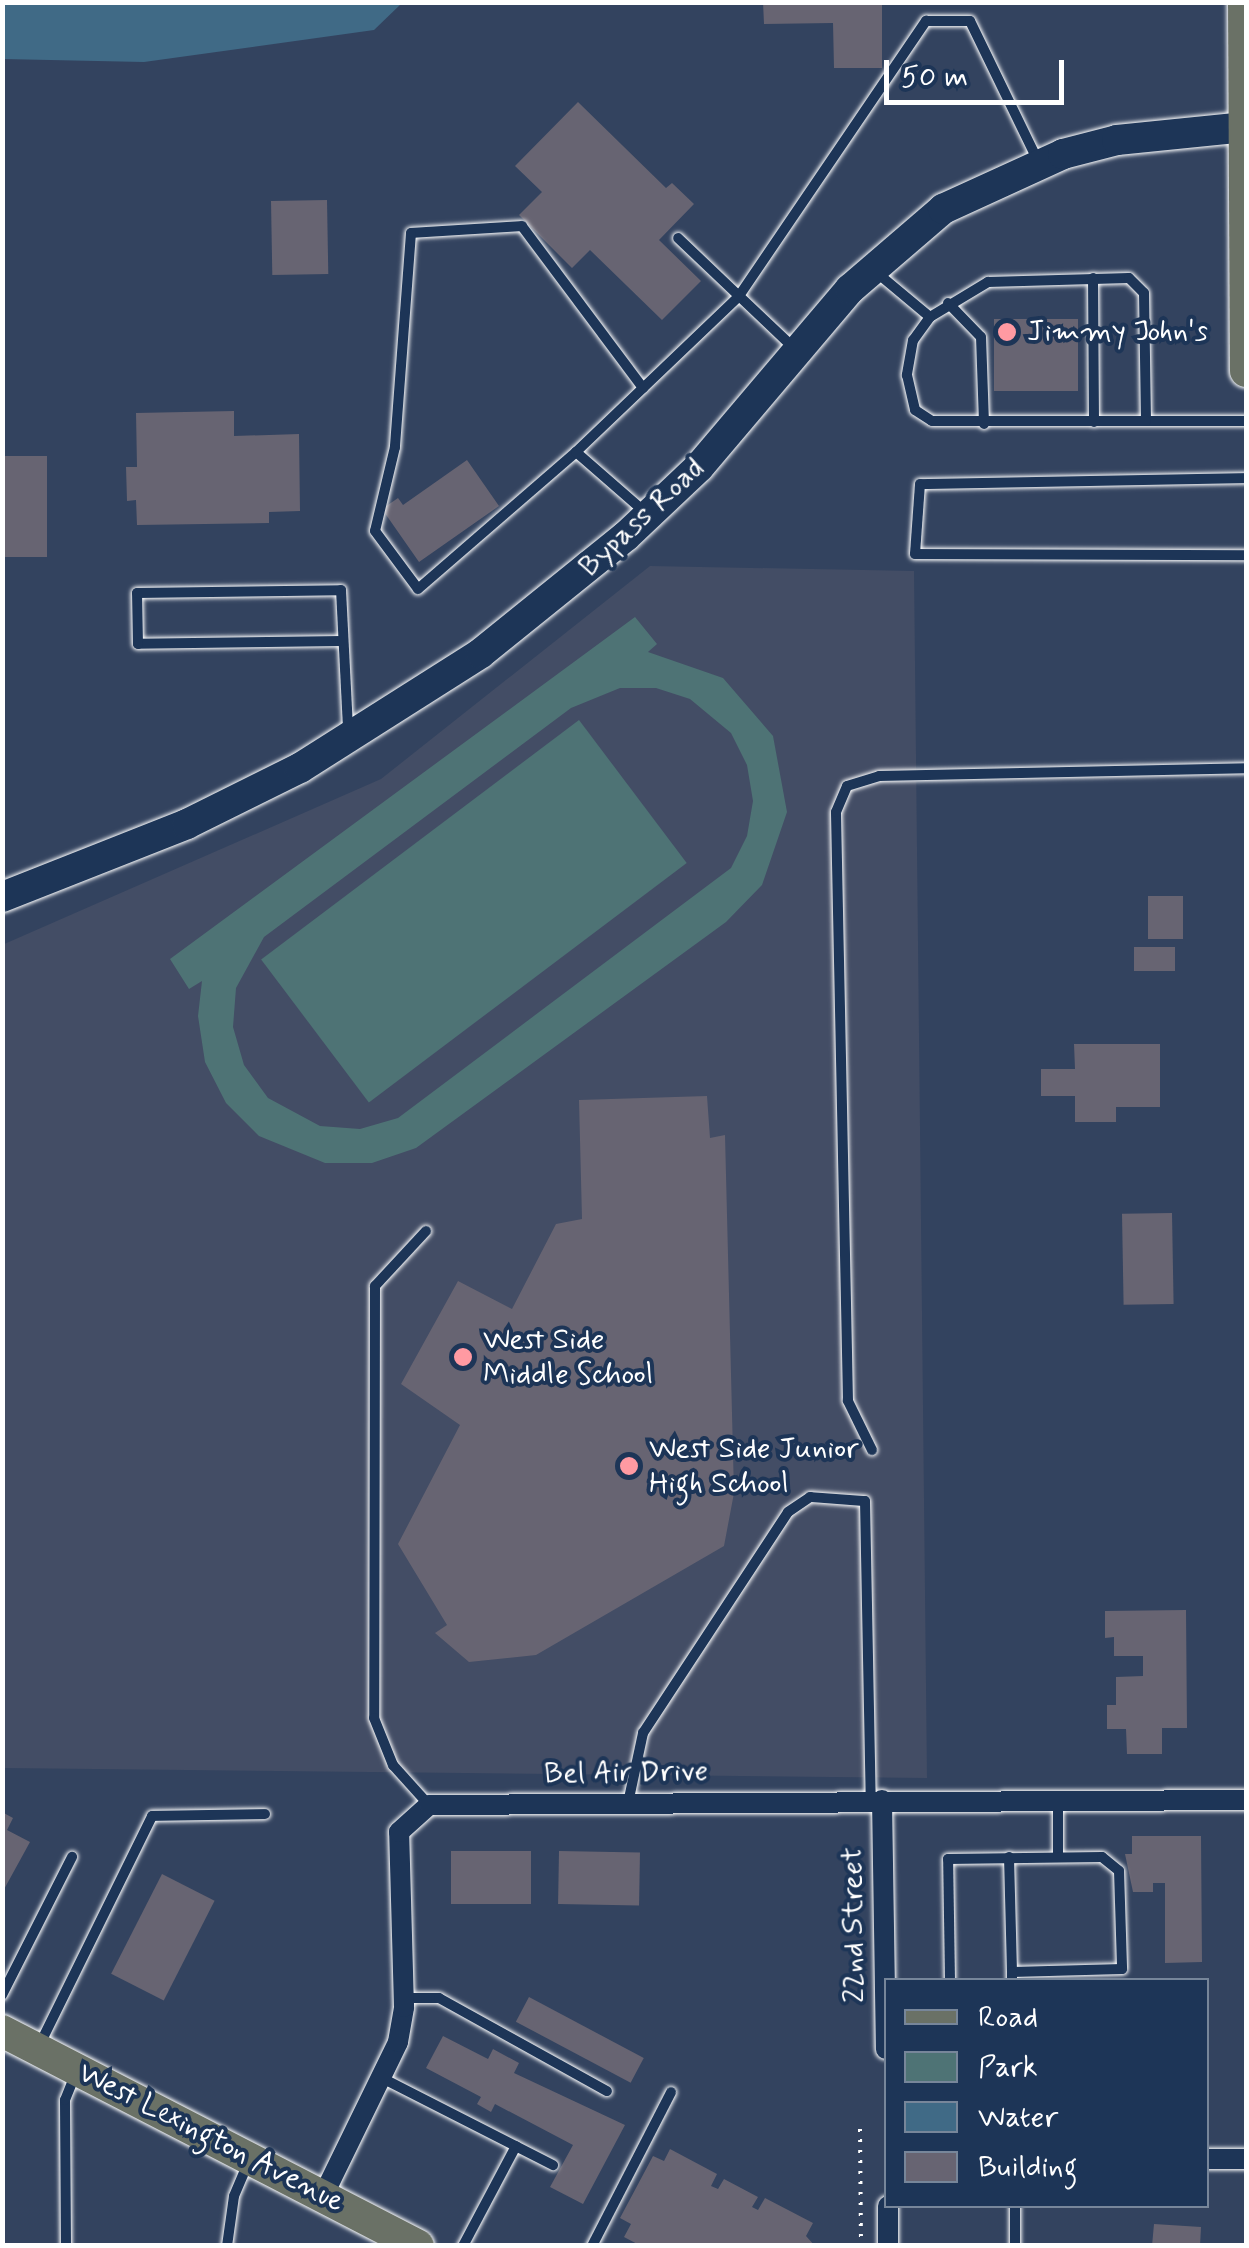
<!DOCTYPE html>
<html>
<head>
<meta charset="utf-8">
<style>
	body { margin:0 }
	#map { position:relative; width:1249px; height:2248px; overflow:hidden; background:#33435f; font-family:Mynerve,sans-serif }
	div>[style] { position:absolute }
	.built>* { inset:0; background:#434d65 }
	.green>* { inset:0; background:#4e7375; transform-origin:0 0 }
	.water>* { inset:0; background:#406a86 }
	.building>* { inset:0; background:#676472; transform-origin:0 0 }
	.path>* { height:4px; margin-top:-2px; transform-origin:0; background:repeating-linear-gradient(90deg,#fff 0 2.5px,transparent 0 10.5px) }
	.roads { filter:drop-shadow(0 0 2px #fff) drop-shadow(0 0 2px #fff) }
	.lane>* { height:10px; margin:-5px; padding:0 5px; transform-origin:5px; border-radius:5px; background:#1d3557 }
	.street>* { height:20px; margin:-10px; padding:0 10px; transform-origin:10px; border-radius:10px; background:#1d3557 }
	.secondary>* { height:30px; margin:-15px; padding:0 15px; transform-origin:15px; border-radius:15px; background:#1d3557 }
	.primary>* { height:32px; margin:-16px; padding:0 16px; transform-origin:16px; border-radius:16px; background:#6a7166 }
	.dots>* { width:28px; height:28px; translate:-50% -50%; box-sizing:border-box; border:5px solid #1d3557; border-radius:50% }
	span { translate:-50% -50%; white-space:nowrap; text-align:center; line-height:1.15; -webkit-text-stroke:8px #1d3557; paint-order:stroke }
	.poi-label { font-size:30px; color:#fff }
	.left { translate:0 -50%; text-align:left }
	.street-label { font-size:30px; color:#fff }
	.frame { position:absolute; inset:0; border:5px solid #fff; pointer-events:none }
	.legend { position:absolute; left:884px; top:1978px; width:325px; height:230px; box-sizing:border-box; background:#1d3557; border:2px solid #77869a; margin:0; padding:12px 18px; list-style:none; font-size:30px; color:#fff }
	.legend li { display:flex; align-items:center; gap:20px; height:50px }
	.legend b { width:50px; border:2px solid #77869a }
	.scale { position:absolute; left:884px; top:60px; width:180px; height:45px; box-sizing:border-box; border:5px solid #fff; border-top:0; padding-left:12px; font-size:30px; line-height:35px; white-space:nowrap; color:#fff; -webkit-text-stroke:8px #1d3557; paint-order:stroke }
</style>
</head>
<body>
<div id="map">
	<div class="built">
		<i style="clip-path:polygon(650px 566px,914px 571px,927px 1778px,3px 1768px,2px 945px,381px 779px)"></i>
	</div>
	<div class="green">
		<i style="clip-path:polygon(evenodd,635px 617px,657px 644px,648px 652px,723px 678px,773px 736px,787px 812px,762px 885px,726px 922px,416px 1148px,372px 1163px,325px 1163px,259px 1136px,226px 1103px,205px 1062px,198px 1016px,202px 981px,189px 989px,170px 959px,635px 617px,620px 688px,656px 688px,690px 699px,731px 733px,747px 765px,753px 801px,747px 836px,731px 868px,398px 1118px,360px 1129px,320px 1126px,268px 1098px,244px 1065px,233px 1027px,236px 988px,264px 937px,571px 708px,620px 688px)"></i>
		<i style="left:579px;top:720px;width:179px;height:398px;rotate:53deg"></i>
	</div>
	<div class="water">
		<i style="clip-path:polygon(3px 2px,402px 2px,402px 3px,374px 30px,144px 62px,3px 59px)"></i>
	</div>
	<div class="building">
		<i style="clip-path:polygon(763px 2px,882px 2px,882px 68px,834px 68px,833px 23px,764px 24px)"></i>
		<i style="clip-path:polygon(578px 102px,666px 188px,672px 183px,694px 204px,659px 240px,701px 281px,662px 320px,590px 250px,572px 268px,519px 215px,542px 192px,515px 166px)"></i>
		<i style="left:327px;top:200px;width:74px;height:56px;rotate:89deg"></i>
		<i style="left:1078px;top:319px;width:72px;height:84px;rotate:90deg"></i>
		<i style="clip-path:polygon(234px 411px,234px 436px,299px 434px,300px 511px,269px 512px,269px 523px,137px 525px,136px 500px,127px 501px,126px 467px,137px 467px,136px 413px)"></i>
		<i style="left:2px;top:456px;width:45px;height:101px"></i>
		<i style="clip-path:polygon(467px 460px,499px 506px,419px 562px,382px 509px,398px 498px,403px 505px)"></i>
		<i style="left:1148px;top:896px;width:35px;height:43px"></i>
		<i style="left:1134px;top:947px;width:41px;height:24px"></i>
		<i style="clip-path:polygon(1074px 1044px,1160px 1044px,1160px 1107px,1116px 1107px,1116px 1122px,1075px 1122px,1075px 1096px,1041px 1096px,1041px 1069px,1075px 1069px)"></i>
		<i style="clip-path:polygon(707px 1096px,710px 1138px,725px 1135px,734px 1493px,724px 1546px,536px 1655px,469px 1662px,435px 1633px,447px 1625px,398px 1544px,460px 1425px,401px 1384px,458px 1281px,512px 1309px,556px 1224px,582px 1219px,579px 1100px)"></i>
		<i style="left:1172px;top:1213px;width:91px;height:50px;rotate:89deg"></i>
		<i style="clip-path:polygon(1186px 1610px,1187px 1728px,1162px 1728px,1162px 1754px,1127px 1754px,1126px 1729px,1107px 1729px,1107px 1705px,1116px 1705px,1116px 1677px,1143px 1676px,1143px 1656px,1114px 1656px,1114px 1637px,1105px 1638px,1105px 1611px)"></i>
		<i style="clip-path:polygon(2px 1812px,13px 1818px,7px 1830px,30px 1842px,2px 1893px)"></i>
		<i style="clip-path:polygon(1132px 1836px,1201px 1836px,1202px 1962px,1165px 1963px,1165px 1883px,1153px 1883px,1153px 1892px,1133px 1892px,1125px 1854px,1132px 1854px)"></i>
		<i style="left:531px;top:1851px;width:53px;height:80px;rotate:90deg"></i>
		<i style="left:559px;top:1851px;width:81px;height:53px;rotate:1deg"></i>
		<i style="left:162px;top:1874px;width:59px;height:112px;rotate:27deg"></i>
		<i style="left:529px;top:1997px;width:130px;height:28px;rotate:28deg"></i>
		<i style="clip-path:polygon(443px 2036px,488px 2059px,493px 2049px,519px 2063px,514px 2073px,625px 2125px,583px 2204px,550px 2187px,573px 2145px,495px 2104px,491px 2112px,477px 2104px,481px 2097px,426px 2068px)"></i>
		<i style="clip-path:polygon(670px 2149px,717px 2174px,711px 2186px,718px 2189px,724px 2179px,758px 2197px,752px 2207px,758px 2210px,765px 2198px,813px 2223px,806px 2236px,815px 2246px,641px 2246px,624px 2237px,631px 2224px,620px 2218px,653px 2156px,664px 2161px)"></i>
		<i style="clip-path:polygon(1154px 2224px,1201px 2227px,1200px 2246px,1152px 2246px)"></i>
	</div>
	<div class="path">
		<i style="left:860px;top:2129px;width:117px;rotate:89.5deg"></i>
	</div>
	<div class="roads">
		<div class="lane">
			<i style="left:876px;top:272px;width:70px;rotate:39.8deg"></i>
			<i style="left:930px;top:317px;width:68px;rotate:-31.1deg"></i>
			<i style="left:988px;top:282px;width:141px;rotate:-1.6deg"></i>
			<i style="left:1129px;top:278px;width:21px;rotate:45deg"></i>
			<i style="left:1144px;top:293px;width:128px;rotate:89.1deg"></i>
			<i style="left:1146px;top:421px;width:100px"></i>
			<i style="left:1093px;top:278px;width:144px;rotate:89.6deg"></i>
			<i style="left:948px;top:303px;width:47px;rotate:45.9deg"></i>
			<i style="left:981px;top:337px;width:87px;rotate:88deg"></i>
			<i style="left:930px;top:317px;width:29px;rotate:126deg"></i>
			<i style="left:913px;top:340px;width:36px;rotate:100deg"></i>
			<i style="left:907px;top:375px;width:36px;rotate:77deg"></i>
			<i style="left:915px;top:410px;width:20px;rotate:33deg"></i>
			<i style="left:932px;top:421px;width:214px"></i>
			<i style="left:796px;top:350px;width:79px;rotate:-136.5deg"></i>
			<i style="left:739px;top:296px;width:333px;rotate:-55.8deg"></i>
			<i style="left:926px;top:21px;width:44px"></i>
			<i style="left:970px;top:21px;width:158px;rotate:64.1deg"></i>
			<i style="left:643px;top:388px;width:202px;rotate:-126.8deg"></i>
			<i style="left:522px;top:226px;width:111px;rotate:176.4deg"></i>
			<i style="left:411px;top:233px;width:215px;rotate:94.3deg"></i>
			<i style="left:395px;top:447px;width:86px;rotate:103.4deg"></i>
			<i style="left:375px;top:531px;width:72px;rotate:53.4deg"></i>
			<i style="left:418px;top:589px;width:209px;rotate:-40.9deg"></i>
			<i style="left:576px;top:452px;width:226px;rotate:-43.7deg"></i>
			<i style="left:739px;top:296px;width:84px;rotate:-136.4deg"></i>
			<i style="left:576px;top:452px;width:94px;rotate:41.1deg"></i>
			<i style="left:1246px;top:478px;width:326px;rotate:178.9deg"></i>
			<i style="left:920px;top:484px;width:70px;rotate:94.1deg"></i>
			<i style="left:915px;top:554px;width:331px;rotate:0.2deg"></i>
			<i style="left:342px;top:641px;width:204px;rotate:179.2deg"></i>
			<i style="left:138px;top:644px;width:51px;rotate:-91.1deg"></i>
			<i style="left:137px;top:593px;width:204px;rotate:-0.8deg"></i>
			<i style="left:341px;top:590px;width:139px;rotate:87.1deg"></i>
			<i style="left:426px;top:1231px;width:75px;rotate:132.8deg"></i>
			<i style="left:375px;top:1286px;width:432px;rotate:90.1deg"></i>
			<i style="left:374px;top:1718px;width:51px;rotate:68deg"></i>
			<i style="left:393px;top:1765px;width:54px;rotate:48deg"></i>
			<i style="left:872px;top:1450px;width:55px;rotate:-116.1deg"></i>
			<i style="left:848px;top:1401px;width:589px;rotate:-91.17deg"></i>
			<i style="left:836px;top:812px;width:28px;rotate:-67deg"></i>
			<i style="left:847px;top:786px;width:34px;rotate:-17deg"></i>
			<i style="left:879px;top:776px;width:367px;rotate:-1.2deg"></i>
			<i style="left:628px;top:1803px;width:72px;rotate:-77.9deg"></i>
			<i style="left:643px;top:1733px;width:264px;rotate:-56.7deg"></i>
			<i style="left:788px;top:1512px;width:27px;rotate:-34deg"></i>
			<i style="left:810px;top:1497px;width:55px;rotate:4.2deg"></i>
			<i style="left:865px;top:1501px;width:299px;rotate:88.9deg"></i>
			<i style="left:1009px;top:1857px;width:115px;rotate:88.5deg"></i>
			<i style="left:1058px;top:1857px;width:57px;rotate:-90deg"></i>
			<i style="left:950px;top:1980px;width:121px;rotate:-90.9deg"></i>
			<i style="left:948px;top:1859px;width:154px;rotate:-0.7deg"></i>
			<i style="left:1102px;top:1857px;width:22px;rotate:39deg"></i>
			<i style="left:1119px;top:1871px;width:98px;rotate:88.2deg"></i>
			<i style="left:1122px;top:1969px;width:110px;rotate:178.4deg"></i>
			<i style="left:1012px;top:1972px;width:8px;rotate:90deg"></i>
			<i style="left:2px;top:1995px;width:155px;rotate:-63.1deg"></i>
			<i style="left:405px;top:1998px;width:34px"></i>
			<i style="left:439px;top:1998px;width:192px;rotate:29deg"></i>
			<i style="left:39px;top:2046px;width:256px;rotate:-63.8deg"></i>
			<i style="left:152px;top:1816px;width:113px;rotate:-1deg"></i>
			<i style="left:382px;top:2078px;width:192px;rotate:27deg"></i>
			<i style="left:66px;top:2246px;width:146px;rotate:-90.4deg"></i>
			<i style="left:65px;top:2100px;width:27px;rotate:-68deg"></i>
			<i style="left:227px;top:2246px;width:50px;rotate:-82deg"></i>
			<i style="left:234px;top:2196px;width:34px;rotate:-67deg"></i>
			<i style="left:463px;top:2246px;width:113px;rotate:-62.1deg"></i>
			<i style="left:592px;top:2246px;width:173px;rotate:-62.8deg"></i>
			<i style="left:1015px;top:2246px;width:40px;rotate:-90deg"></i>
		</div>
		<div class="street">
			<i style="left:882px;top:1800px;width:249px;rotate:89.1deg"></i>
			<i style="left:1206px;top:2159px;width:40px"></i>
			<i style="left:323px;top:2196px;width:171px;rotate:-64deg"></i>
			<i style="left:398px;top:2042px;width:36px;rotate:-80deg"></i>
			<i style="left:404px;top:2007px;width:175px;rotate:-91.6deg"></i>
			<i style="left:399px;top:1832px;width:40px;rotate:-42deg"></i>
			<i style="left:429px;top:1805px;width:817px;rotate:-0.35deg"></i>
			<i style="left:888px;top:2246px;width:40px;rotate:-90deg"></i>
		</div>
		<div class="secondary">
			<i style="left:2px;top:897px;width:199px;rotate:-21.5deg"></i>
			<i style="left:187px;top:824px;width:126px;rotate:-26.4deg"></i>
			<i style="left:300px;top:768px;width:214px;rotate:-32.4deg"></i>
			<i style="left:481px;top:653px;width:186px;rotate:-38.9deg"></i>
			<i style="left:626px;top:536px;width:100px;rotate:-43.4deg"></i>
			<i style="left:699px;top:467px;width:233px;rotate:-49.7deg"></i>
			<i style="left:850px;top:289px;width:123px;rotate:-40.7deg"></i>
			<i style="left:943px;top:209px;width:132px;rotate:-24.6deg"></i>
			<i style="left:1063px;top:154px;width:56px;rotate:-14.5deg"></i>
			<i style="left:1117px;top:140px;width:129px;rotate:-5.8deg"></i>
		</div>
		<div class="primary">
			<i style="left:1244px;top:2px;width:369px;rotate:89.7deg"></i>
			<i style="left:2px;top:2031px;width:468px;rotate:27.3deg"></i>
		</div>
	</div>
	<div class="dots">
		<i style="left:1007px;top:332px;background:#ff9aa2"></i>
		<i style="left:463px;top:1357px;background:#ff9aa2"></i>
		<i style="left:629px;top:1466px;background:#ff9aa2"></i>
	</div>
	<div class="poi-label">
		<span class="left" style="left:1027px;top:332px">Jimmy John's</span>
		<span class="left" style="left:483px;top:1357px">West Side<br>Middle School</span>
		<span class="left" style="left:649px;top:1466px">West Side Junior<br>High School</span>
	</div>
	<div class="street-label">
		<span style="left:642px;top:518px;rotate:-43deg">Bypass Road</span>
		<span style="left:626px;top:1773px;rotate:-1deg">Bel Air Drive</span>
		<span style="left:854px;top:1925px;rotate:-91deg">22nd Street</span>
		<span style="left:211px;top:2138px;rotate:27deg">West Lexington Avenue</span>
	</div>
	<div class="frame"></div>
	<ul class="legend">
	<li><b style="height:12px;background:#6a7166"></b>Road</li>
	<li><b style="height:28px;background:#4e7375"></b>Park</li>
	<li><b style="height:28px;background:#406a86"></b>Water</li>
	<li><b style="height:28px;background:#676472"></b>Building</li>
	</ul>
	<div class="scale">50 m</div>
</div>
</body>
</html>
